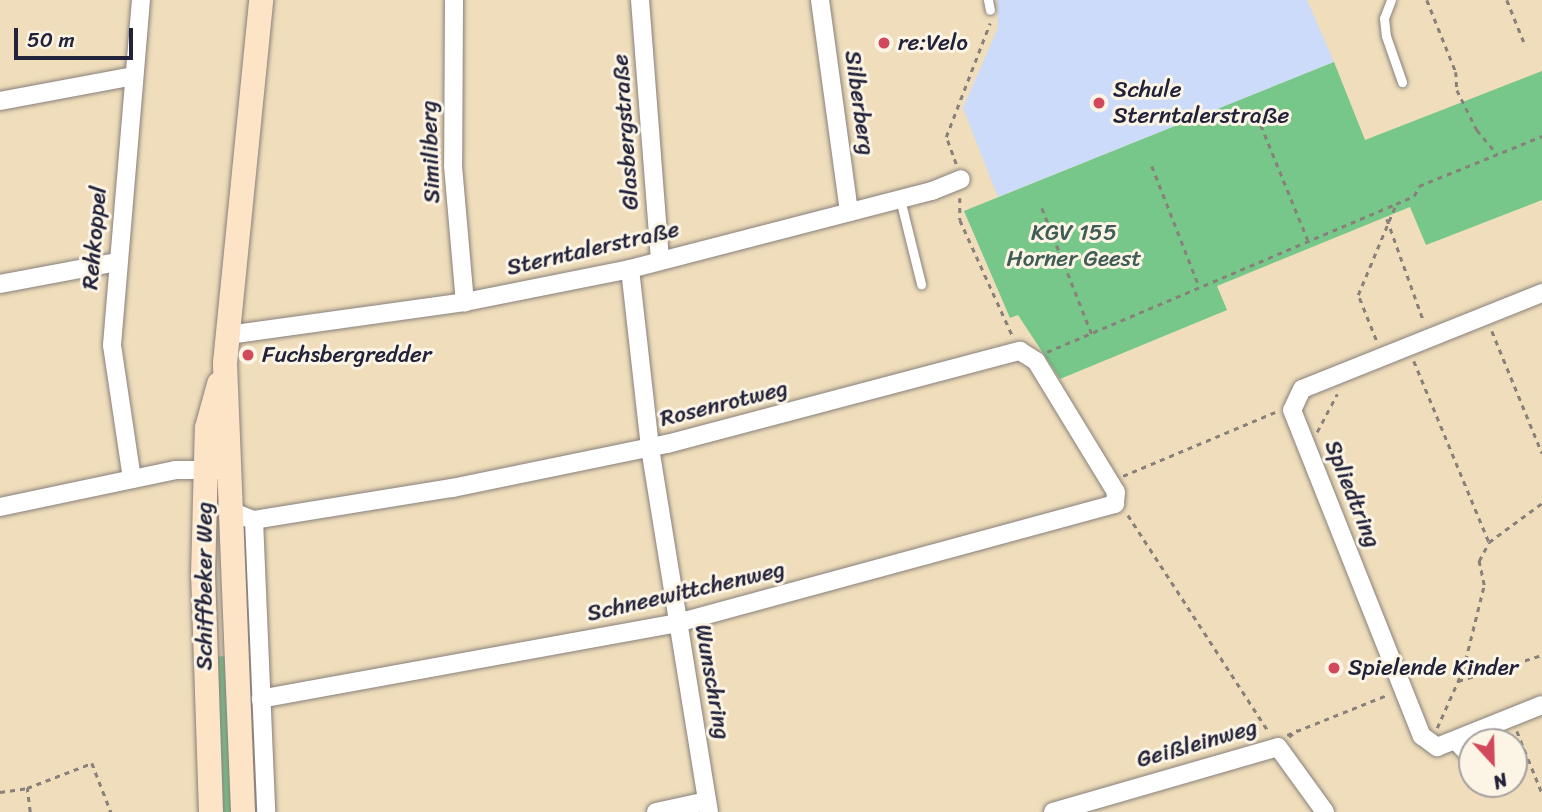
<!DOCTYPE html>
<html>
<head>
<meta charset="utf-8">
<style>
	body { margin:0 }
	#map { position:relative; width:1542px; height:812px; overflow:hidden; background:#efddbb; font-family:Sriracha,sans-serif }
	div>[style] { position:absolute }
	.built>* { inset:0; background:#cbdbf9 }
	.green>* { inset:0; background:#76c789; transform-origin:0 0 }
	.path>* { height:2.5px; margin-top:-1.25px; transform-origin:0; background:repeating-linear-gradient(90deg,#88807b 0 5px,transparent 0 10px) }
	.roads { filter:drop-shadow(0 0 2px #88807b) drop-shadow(0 0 2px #88807b) }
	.service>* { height:9px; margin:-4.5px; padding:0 4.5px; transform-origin:4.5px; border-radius:4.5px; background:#fff }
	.minor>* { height:18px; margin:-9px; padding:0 9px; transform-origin:9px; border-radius:9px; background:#fff }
	.secondary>* { height:24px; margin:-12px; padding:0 12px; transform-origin:12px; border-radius:12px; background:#fee4c6 }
	.dots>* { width:19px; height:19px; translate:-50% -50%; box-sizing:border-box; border:4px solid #fcf5e5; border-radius:50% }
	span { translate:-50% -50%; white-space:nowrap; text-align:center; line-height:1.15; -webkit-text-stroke:6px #fcf5e5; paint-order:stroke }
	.poi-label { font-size:23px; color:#22223b }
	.left { translate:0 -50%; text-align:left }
	.street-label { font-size:23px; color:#22223b }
	.park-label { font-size:23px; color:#3f5c56 }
	.north { position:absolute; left:1458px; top:728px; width:70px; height:70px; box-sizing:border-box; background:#fcf5e5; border:2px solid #a5a1a1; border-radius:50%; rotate:158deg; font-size:19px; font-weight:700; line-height:28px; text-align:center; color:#22223b }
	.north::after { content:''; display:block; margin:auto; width:24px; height:32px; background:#d1495b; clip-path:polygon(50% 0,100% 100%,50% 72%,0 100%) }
	.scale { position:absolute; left:14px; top:28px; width:119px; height:32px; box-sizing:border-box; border:4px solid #22223b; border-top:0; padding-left:9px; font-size:21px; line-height:24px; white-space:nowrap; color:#22223b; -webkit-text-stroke:5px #fcf5e5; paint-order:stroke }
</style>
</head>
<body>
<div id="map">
	<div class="built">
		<i style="clip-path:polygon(997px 0,1307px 0,1334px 62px,998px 197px,963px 108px,998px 28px)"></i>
	</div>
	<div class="green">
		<i style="clip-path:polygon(1334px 62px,1365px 140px,1542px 71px,1542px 200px,1426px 245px,1410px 207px,1217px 286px,1227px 310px,1060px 379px,1018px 315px,1010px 318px,964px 211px)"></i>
		<i style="left:227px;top:656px;width:156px;height:13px;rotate:87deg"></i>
	</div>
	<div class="path">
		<i style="left:1427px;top:0;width:78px;rotate:68.1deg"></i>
		<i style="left:1456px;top:72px;width:18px;rotate:87deg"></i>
		<i style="left:1457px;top:90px;width:45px;rotate:63.4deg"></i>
		<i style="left:1477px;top:130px;width:31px;rotate:50deg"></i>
		<i style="left:1507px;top:0;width:45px;rotate:68deg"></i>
		<i style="left:1261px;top:125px;width:124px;rotate:67.8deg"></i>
		<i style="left:956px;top:164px;width:29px;rotate:-110deg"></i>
		<i style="left:946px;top:137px;width:122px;rotate:-68.9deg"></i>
		<i style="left:1152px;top:166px;width:129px;rotate:68.6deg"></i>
		<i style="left:960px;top:198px;width:22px;rotate:90deg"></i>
		<i style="left:960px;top:220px;width:128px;rotate:65.6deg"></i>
		<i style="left:1042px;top:208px;width:136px;rotate:68.4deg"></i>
		<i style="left:1387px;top:219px;width:109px;rotate:70.2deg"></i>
		<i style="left:1492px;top:331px;width:132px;rotate:67.7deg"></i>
		<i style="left:1376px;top:340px;width:48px;rotate:-111.8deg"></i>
		<i style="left:1358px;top:295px;width:99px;rotate:-67.3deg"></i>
		<i style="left:1047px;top:352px;width:379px;rotate:-23deg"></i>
		<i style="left:1396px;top:204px;width:20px;rotate:-24deg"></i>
		<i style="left:1414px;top:196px;width:11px;rotate:-63deg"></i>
		<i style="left:1419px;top:186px;width:133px;rotate:-22.1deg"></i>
		<i style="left:1414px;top:361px;width:196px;rotate:67.5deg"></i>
		<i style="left:1489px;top:542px;width:66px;rotate:-36.3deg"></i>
		<i style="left:1317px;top:432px;width:43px;rotate:-62.2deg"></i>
		<i style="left:1123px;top:476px;width:165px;rotate:-22.8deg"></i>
		<i style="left:1128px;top:515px;width:259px;rotate:57deg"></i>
		<i style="left:1458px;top:681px;width:88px;rotate:-17.2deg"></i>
		<i style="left:1437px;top:728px;width:64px;rotate:-65.9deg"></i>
		<i style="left:1463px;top:670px;width:88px;rotate:-76.1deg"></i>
		<i style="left:1484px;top:585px;width:25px;rotate:-102deg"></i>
		<i style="left:1479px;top:561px;width:21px;rotate:-62deg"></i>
		<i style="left:1517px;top:731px;width:67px;rotate:68deg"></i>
		<i style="left:1287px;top:735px;width:108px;rotate:-21.8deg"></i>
		<i style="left:1289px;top:737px;width:11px;rotate:-41deg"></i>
		<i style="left:0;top:792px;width:27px;rotate:-8deg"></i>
		<i style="left:30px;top:812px;width:24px;rotate:-97deg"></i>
		<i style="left:27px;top:788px;width:70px;rotate:-21deg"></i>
		<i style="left:92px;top:763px;width:53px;rotate:68.8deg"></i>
	</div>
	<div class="roads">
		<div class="service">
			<i style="left:988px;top:0;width:10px;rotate:79deg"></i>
			<i style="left:1391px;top:0;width:19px;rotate:111deg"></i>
			<i style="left:1384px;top:18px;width:18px;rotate:84deg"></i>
			<i style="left:1386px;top:36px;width:49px;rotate:70.8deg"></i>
			<i style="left:900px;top:199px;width:88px;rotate:76.1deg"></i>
			<i style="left:1450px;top:741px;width:32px;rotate:46deg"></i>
		</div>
		<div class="minor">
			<i style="left:454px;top:0;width:166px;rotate:90.3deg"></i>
			<i style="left:453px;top:166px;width:137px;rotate:85deg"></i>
			<i style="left:640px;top:0;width:261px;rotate:85.6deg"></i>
			<i style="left:820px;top:0;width:214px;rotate:82.2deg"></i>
			<i style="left:0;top:101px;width:136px;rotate:-10.6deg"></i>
			<i style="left:630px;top:269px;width:180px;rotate:83.6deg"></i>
			<i style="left:650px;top:448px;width:369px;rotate:80.8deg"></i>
			<i style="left:0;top:284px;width:119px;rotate:-10.6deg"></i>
			<i style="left:1542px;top:293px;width:258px;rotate:158.2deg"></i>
			<i style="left:1302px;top:389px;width:23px;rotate:115deg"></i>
			<i style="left:1292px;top:410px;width:351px;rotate:68.3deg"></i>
			<i style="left:1422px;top:736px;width:19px;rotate:36deg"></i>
			<i style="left:1437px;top:747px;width:113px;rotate:-21.8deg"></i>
			<i style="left:228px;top:335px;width:239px;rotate:-7.9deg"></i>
			<i style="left:465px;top:302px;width:168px;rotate:-11.3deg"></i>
			<i style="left:630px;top:269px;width:312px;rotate:-14.5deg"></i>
			<i style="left:932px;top:191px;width:31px;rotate:-22deg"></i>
			<i style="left:132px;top:479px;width:135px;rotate:-98.5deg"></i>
			<i style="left:112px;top:345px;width:346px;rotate:-85.2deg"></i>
			<i style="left:0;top:507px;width:179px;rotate:-11.9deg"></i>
			<i style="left:175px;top:470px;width:43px"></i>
			<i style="left:230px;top:511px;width:26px;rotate:21deg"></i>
			<i style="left:254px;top:520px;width:292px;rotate:87.6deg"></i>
			<i style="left:254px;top:520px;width:201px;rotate:-9.2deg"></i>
			<i style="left:452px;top:488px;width:219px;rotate:-11.6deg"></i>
			<i style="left:667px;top:444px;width:365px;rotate:-14.8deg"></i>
			<i style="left:1020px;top:351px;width:19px;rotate:32deg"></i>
			<i style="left:1036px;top:361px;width:153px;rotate:58.6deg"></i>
			<i style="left:1116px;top:492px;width:12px;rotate:95deg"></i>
			<i style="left:1115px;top:504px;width:453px;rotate:164.8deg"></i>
			<i style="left:678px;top:623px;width:424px;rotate:169.7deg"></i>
			<i style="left:656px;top:812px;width:52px;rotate:-12.2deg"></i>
			<i style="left:1053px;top:812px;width:234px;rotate:-16.1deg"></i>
			<i style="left:1278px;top:747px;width:80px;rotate:54.1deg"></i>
		</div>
		<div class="secondary">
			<i style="left:211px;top:812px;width:236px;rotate:-91.9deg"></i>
			<i style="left:203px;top:576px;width:148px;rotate:-88.5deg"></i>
			<i style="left:207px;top:428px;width:46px;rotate:-74.7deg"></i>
			<i style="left:243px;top:812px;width:449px;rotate:-92.3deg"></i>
			<i style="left:225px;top:363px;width:365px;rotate:-84.3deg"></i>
		</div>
	</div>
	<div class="dots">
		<i style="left:884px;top:43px;background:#d1495b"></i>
		<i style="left:1099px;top:103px;background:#d1495b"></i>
		<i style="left:248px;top:355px;background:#d1495b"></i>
		<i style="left:1334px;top:668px;background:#d1495b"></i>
	</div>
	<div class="poi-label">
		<span class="left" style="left:898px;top:43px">re:Velo</span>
		<span class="left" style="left:1113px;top:103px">Schule<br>Sterntalerstraße</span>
		<span class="left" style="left:262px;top:355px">Fuchsbergredder</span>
		<span class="left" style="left:1348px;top:668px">Spielende Kinder</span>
	</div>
	<div class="street-label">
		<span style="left:859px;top:103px;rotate:82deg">Silberberg</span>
		<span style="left:626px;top:132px;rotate:-94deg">Glasbergstraße</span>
		<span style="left:431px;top:152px;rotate:-92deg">Similiberg</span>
		<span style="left:95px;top:238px;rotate:-85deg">Rehkoppel</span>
		<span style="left:593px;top:249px;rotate:-13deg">Sterntalerstraße</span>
		<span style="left:724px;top:404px;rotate:-14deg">Rosenrotweg</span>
		<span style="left:1352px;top:494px;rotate:68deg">Spliedtring</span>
		<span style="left:205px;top:586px;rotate:-90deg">Schiffbeker Weg</span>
		<span style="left:686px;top:592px;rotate:-13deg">Schneewittchenweg</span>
		<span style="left:712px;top:682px;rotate:80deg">Wunschring</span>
		<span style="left:1197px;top:744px;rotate:-16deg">Geißleinweg</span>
	</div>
	<div class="park-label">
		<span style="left:1074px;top:246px">KGV 155<br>Horner Geest</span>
	</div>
	<div class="north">N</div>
	<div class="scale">50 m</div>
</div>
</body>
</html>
